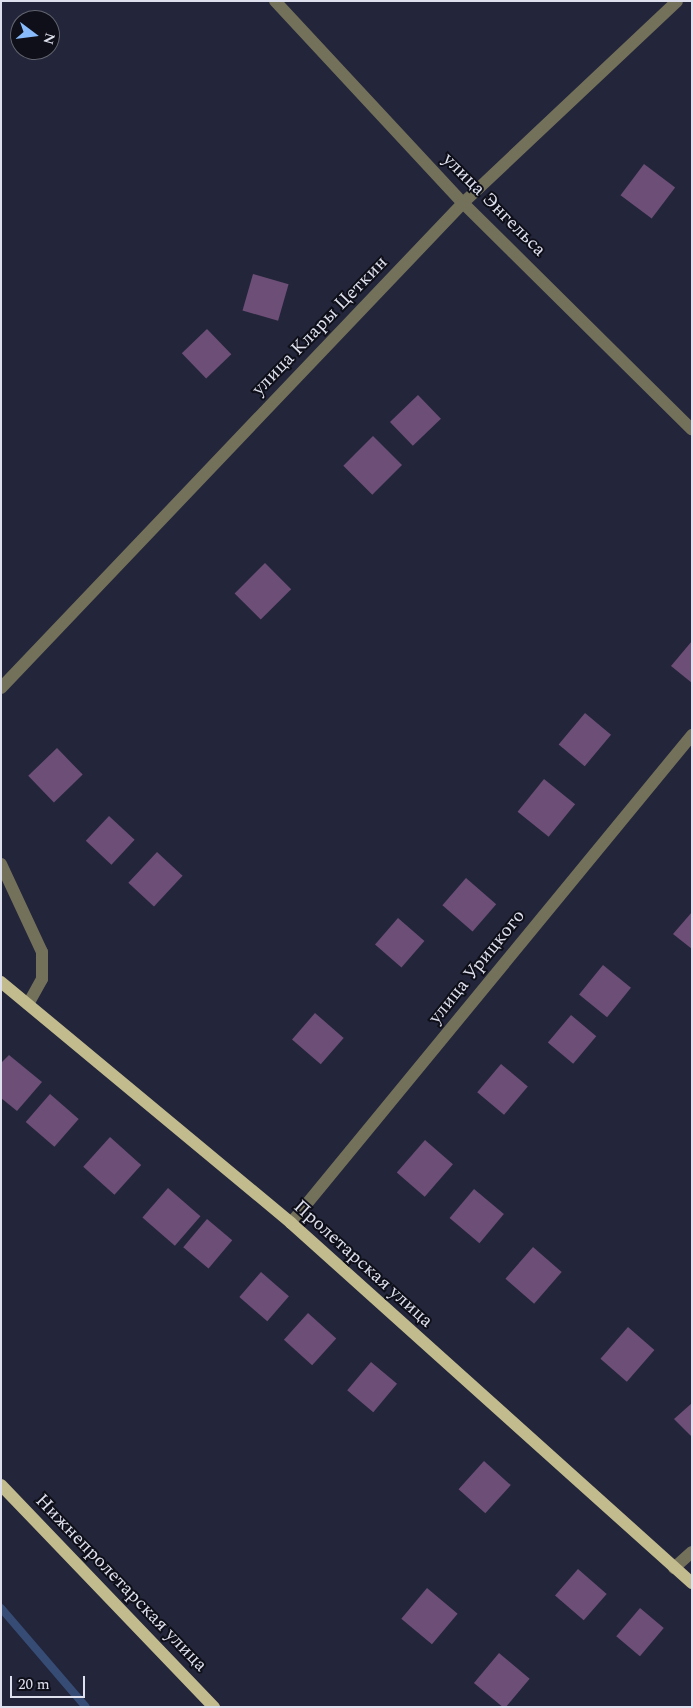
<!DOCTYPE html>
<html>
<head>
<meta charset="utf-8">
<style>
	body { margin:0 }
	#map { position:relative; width:693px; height:1708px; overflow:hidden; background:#23253a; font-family:Spectral,serif }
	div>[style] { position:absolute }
	.stream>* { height:8px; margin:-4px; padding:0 4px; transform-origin:4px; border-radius:4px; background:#364c75 }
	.building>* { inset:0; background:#6d4e76; transform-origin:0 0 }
	.minor>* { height:12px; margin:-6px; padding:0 6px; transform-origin:6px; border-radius:6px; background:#74715b }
	.major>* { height:12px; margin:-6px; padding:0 6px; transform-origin:6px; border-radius:6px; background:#c2bb8d }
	span { translate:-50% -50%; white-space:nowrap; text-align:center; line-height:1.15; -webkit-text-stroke:4px #0e0f18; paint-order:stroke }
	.street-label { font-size:19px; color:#dee0ee }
	.frame { position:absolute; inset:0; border:2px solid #dee0ee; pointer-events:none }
	.north { position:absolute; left:10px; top:10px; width:50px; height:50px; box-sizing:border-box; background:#0e0f18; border:1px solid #61636e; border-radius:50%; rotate:105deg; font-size:14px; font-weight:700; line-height:20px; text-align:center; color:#dee0ee }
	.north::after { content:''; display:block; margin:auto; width:18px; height:22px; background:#87bbfb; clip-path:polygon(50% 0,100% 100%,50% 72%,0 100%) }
	.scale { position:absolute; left:10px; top:1676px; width:75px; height:22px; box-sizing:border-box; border:2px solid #dee0ee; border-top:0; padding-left:6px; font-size:15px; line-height:18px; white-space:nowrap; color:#dee0ee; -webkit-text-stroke:4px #0e0f18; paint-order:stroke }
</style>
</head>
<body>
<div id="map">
	<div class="stream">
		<i style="left:1px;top:1608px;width:130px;rotate:49.4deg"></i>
	</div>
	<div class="building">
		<i style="left:644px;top:164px;width:39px;height:39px;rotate:37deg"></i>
		<i style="left:253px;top:274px;width:37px;height:38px;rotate:16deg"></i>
		<i style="left:207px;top:329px;width:35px;height:35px;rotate:46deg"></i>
		<i style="left:418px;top:395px;width:33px;height:39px;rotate:46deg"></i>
		<i style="left:373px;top:436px;width:41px;height:42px;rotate:45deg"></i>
		<i style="left:265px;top:563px;width:37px;height:43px;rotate:45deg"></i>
		<i style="clip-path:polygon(692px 641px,692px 683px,671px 666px)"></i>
		<i style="left:585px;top:713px;width:34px;height:41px;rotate:40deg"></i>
		<i style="left:57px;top:748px;width:37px;height:40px;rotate:46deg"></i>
		<i style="left:544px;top:779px;width:40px;height:42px;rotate:39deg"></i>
		<i style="left:109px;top:816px;width:35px;height:34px;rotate:43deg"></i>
		<i style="left:157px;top:852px;width:35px;height:42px;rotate:43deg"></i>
		<i style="left:466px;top:878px;width:40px;height:36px;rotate:41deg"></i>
		<i style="clip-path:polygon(692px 912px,692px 949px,673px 934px)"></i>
		<i style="left:398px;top:918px;width:35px;height:35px;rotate:41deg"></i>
		<i style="left:603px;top:965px;width:36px;height:38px;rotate:39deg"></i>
		<i style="left:315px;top:1013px;width:38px;height:35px;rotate:41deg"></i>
		<i style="left:571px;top:1015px;width:33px;height:36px;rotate:40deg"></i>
		<i style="clip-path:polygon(9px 1055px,42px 1082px,17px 1111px,1px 1098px,1px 1063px)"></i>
		<i style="left:501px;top:1064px;width:35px;height:37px;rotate:40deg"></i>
		<i style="left:50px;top:1094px;width:38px;height:37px;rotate:41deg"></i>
		<i style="left:110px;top:1137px;width:42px;height:40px;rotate:42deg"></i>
		<i style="left:425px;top:1140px;width:37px;height:43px;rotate:41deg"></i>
		<i style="left:168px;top:1188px;width:43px;height:39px;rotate:41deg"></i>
		<i style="left:474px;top:1189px;width:39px;height:38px;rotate:40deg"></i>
		<i style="left:207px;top:1219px;width:33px;height:37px;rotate:40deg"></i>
		<i style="left:533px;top:1247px;width:38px;height:42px;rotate:41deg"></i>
		<i style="left:261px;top:1272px;width:37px;height:33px;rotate:41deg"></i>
		<i style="left:308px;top:1313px;width:38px;height:36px;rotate:42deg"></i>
		<i style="left:628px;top:1327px;width:35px;height:42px;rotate:41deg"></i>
		<i style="left:371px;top:1362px;width:34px;height:37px;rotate:40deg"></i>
		<i style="clip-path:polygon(692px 1403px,692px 1437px,674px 1419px)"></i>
		<i style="left:484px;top:1461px;width:36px;height:38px;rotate:42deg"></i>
		<i style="left:578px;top:1569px;width:38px;height:35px;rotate:41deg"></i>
		<i style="left:427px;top:1588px;width:40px;height:40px;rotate:40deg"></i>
		<i style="left:640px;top:1608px;width:31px;height:37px;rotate:40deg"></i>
		<i style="left:499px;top:1653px;width:40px;height:39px;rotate:40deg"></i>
	</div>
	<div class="minor">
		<i style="left:275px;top:1px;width:276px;rotate:47.1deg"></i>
		<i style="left:463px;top:203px;width:322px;rotate:44.7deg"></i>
		<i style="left:1px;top:688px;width:670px;rotate:-46.39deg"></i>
		<i style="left:463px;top:203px;width:294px;rotate:-43.3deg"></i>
		<i style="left:1px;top:864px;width:97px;rotate:65deg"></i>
		<i style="left:42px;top:952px;width:27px;rotate:90deg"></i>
		<i style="left:42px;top:979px;width:29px;rotate:119deg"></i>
		<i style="left:291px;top:1223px;width:632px;rotate:-50.59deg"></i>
		<i style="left:674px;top:1568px;width:24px;rotate:-42deg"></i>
	</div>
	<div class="major">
		<i style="left:1px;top:982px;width:377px;rotate:39.7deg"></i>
		<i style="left:291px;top:1223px;width:539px;rotate:41.92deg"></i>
		<i style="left:1px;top:1485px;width:308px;rotate:46.2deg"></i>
	</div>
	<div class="street-label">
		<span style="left:494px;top:205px;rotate:45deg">улица Энгельса</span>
		<span style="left:320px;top:326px;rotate:-46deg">улица Клары Цеткин</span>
		<span style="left:477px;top:967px;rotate:-51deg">улица Урицкого</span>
		<span style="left:363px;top:1264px;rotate:42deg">Пролетарская улица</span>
		<span style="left:121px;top:1583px;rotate:46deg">Нижнепролетарская улица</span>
	</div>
	<div class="frame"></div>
	<div class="north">N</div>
	<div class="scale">20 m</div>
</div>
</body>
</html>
